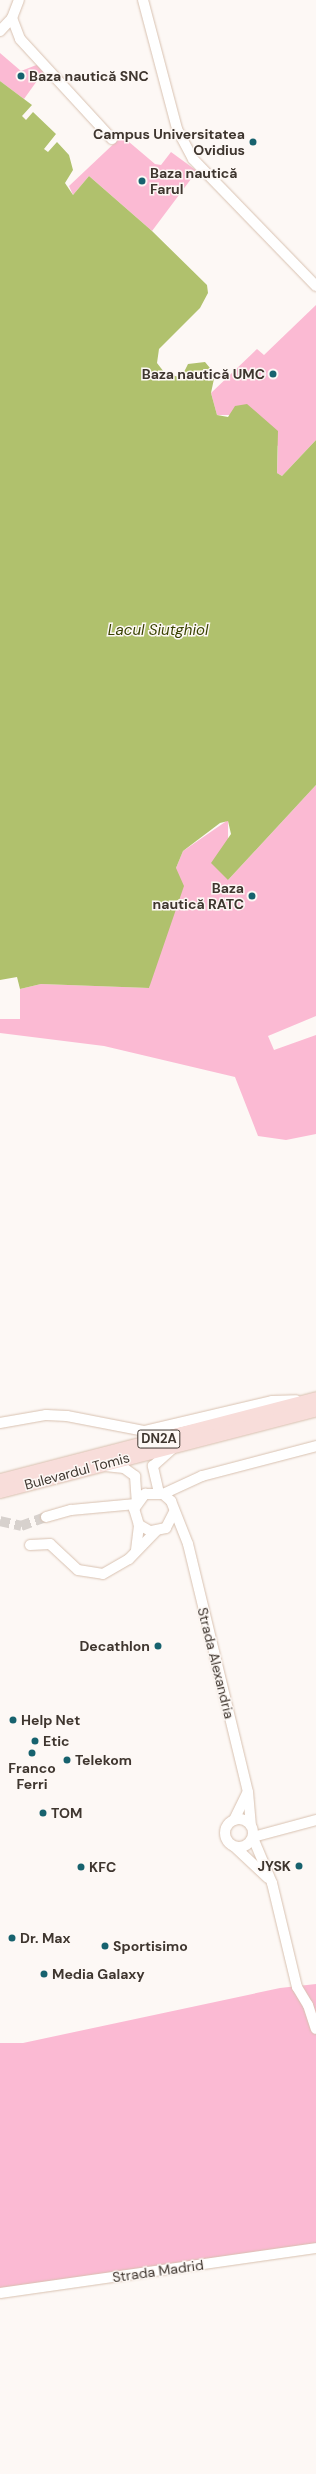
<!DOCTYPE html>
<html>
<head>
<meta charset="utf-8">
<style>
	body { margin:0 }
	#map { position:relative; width:316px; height:2474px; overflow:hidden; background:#fdf8f5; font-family:"DM Sans",sans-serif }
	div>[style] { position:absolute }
	.green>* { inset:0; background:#fbbad3 }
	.water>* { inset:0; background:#b0c16d }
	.minor-tunnel>* { height:10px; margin-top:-5px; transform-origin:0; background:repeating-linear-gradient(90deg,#d7d1cd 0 10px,transparent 0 15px) }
	.roads { filter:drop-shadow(0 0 1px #d8c1b0) drop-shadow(0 0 1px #d8c1b0) }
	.minor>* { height:10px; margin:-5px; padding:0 5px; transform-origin:5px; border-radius:5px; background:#fff }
	.minor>.ring { margin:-5px; padding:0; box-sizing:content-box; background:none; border:10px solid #fff; border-radius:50% }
	.major>* { height:13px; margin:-6.5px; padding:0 6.5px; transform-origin:6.5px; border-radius:6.5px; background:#f8ddda }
	.dots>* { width:11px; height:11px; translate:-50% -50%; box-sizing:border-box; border:2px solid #fdf8f5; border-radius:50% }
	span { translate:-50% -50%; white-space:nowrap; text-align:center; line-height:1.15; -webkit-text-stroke:3px #fdf8f5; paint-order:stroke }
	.shield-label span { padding:1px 3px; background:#fdf8f5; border:1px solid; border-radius:3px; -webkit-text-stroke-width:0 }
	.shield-label { font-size:13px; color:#3f362f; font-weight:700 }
	.poi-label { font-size:14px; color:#3f362f; font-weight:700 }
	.left { translate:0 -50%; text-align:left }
	.right { translate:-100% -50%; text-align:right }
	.street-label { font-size:14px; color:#3f362f }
	.water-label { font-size:15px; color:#394200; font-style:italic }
</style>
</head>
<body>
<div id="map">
	<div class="green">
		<i style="clip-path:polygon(0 53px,21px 71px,39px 64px,44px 71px,24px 99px,0 81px)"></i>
		<i style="clip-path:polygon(122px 136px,155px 164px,161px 165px,171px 152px,197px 171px,152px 231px,89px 176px,73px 195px,69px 186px)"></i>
		<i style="clip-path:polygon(316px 305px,316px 440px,282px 476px,277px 473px,278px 446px,230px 415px,217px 415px,211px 393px,257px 349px,264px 355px)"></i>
		<i style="clip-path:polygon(316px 785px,316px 1016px,268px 1036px,274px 1050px,316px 1035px,316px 1134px,286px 1140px,258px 1136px,235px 1077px,104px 1046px,0 1033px,0 1019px,20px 1019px,20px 989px,41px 984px,149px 988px,176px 868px,183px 851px,228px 820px,228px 880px)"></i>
		<i style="clip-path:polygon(316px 1984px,316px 2250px,0 2295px,0 2043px,23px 2043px,280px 1988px)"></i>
	</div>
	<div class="water">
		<i style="clip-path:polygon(0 81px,32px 105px,22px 116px,26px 120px,33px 112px,56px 134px,44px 149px,48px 152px,57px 142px,69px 155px,73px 170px,65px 183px,73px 195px,89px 176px,152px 231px,207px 285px,208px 293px,200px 308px,159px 349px,157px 363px,164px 372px,181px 378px,188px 364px,205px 362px,215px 374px,211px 393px,217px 415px,228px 417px,235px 406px,247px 404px,278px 431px,277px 473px,282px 476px,316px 440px,316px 785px,228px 880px,211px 863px,231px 834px,228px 821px,220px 823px,183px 851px,176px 868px,184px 886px,149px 988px,41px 984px,20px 989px,17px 977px,0 980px)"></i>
	</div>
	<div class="minor-tunnel">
		<i style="left:0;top:1521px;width:22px;rotate:13deg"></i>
		<i style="left:21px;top:1526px;width:27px;rotate:-20deg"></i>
	</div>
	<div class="roads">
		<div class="minor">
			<i style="left:143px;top:0;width:133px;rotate:75.2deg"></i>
			<i style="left:177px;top:129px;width:34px;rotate:62deg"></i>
			<i style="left:193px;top:159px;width:177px;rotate:45.9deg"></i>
			<i style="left:12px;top:18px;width:22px;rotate:69deg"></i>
			<i style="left:20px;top:39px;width:136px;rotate:47.4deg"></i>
			<i style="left:0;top:31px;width:18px;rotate:-47deg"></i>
			<i style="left:12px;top:18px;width:19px;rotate:-69deg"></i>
			<i style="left:0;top:1423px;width:47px;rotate:-9.9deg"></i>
			<i style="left:46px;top:1415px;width:21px;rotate:3deg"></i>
			<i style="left:67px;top:1416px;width:78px;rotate:11deg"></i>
			<i style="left:144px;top:1431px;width:131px;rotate:-13.2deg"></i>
			<i style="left:272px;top:1401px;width:24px;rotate:-2deg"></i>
			<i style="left:105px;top:1466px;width:19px;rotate:6deg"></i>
			<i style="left:124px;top:1468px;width:14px;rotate:36deg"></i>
			<i style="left:135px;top:1476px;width:26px;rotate:86deg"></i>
			<i style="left:159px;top:1493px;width:28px;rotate:-103deg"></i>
			<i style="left:153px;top:1466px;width:27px;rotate:-42deg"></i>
			<i style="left:163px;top:1494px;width:43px;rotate:-24.8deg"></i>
			<i style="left:202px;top:1476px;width:118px;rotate:-14.7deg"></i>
			<i style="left:174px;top:1512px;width:18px;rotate:117deg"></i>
			<i style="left:166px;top:1528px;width:16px;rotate:169deg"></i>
			<i style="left:150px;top:1531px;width:13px;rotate:-151deg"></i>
			<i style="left:139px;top:1525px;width:17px;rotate:-107deg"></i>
			<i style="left:134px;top:1509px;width:19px;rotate:-54deg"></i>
			<i style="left:145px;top:1494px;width:18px"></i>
			<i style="left:163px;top:1494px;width:11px;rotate:41deg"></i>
			<i style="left:171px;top:1501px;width:46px;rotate:68.4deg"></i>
			<i style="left:188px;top:1544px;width:255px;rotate:76.4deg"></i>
			<i style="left:248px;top:1792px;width:33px;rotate:85deg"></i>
			<i style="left:46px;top:1517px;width:26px;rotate:-16deg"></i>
			<i style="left:71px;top:1510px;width:65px;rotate:-5.3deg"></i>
			<i style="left:30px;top:1545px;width:20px;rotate:-3deg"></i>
			<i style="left:50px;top:1544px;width:38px;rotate:43deg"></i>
			<i style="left:78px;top:1570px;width:25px;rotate:9deg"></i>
			<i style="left:103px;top:1574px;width:30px;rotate:-30deg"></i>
			<i style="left:129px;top:1559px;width:39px;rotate:-46deg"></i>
			<i style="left:136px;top:1550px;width:25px;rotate:-83deg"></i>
			<i class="ring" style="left:225px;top:1819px;width:18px;height:18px"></i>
			<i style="left:234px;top:1820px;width:30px;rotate:-64deg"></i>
			<i style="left:253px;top:1837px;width:65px;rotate:-15.1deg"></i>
			<i style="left:253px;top:1838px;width:49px;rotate:67.1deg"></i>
			<i style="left:272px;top:1883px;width:107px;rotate:76.5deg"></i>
			<i style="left:297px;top:1987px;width:21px;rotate:59deg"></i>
			<i style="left:308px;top:2005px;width:25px;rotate:72deg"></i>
			<i style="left:235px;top:1847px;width:45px;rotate:43.2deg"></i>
			<i style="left:0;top:2293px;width:319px;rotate:-8.1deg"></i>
		</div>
		<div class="major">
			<i style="left:0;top:1480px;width:326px;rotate:-14.5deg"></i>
			<i style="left:0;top:1491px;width:326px;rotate:-14.5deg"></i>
		</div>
	</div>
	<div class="dots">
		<i style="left:21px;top:76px;background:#17626e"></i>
		<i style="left:253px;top:142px;background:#17626e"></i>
		<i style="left:142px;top:181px;background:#17626e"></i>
		<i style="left:273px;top:374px;background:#17626e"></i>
		<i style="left:252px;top:896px;background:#17626e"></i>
		<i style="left:158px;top:1646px;background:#17626e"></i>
		<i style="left:13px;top:1720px;background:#17626e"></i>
		<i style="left:35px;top:1741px;background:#17626e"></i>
		<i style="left:32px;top:1753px;background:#17626e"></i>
		<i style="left:67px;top:1760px;background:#17626e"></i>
		<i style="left:43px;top:1813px;background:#17626e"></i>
		<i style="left:299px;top:1866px;background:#17626e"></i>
		<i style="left:81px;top:1867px;background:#17626e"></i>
		<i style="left:12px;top:1938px;background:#17626e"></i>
		<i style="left:105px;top:1946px;background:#17626e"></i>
		<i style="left:44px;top:1974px;background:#17626e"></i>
	</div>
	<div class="shield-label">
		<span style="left:159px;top:1439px">DN2A</span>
	</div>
	<div class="poi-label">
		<span class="left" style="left:29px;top:76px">Baza nautică SNC</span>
		<span class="right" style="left:245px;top:142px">Campus Universitatea<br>Ovidius</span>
		<span class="left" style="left:150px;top:181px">Baza nautică<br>Farul</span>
		<span class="right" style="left:265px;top:374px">Baza nautică UMC</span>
		<span class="right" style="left:244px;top:896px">Baza<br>nautică RATC</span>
		<span class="right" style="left:150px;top:1646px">Decathlon</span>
		<span class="left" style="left:21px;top:1720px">Help Net</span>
		<span class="left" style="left:43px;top:1741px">Etic</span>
		<span class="left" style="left:75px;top:1760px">Telekom</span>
		<span style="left:32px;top:1776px">Franco<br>Ferri</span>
		<span class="left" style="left:51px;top:1813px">TOM</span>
		<span class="right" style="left:291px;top:1866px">JYSK</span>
		<span class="left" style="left:89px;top:1867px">KFC</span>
		<span class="left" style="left:20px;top:1938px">Dr. Max</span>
		<span class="left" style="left:113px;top:1946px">Sportisimo</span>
		<span class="left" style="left:52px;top:1974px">Media Galaxy</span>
	</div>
	<div class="street-label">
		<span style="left:77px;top:1471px;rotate:-15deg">Bulevardul Tomis</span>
		<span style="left:216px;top:1663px;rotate:76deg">Strada Alexandria</span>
		<span style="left:158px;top:2271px;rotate:-8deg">Strada Madrid</span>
	</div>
	<div class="water-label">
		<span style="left:158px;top:631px">Lacul Siutghiol</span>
	</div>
</div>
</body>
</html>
